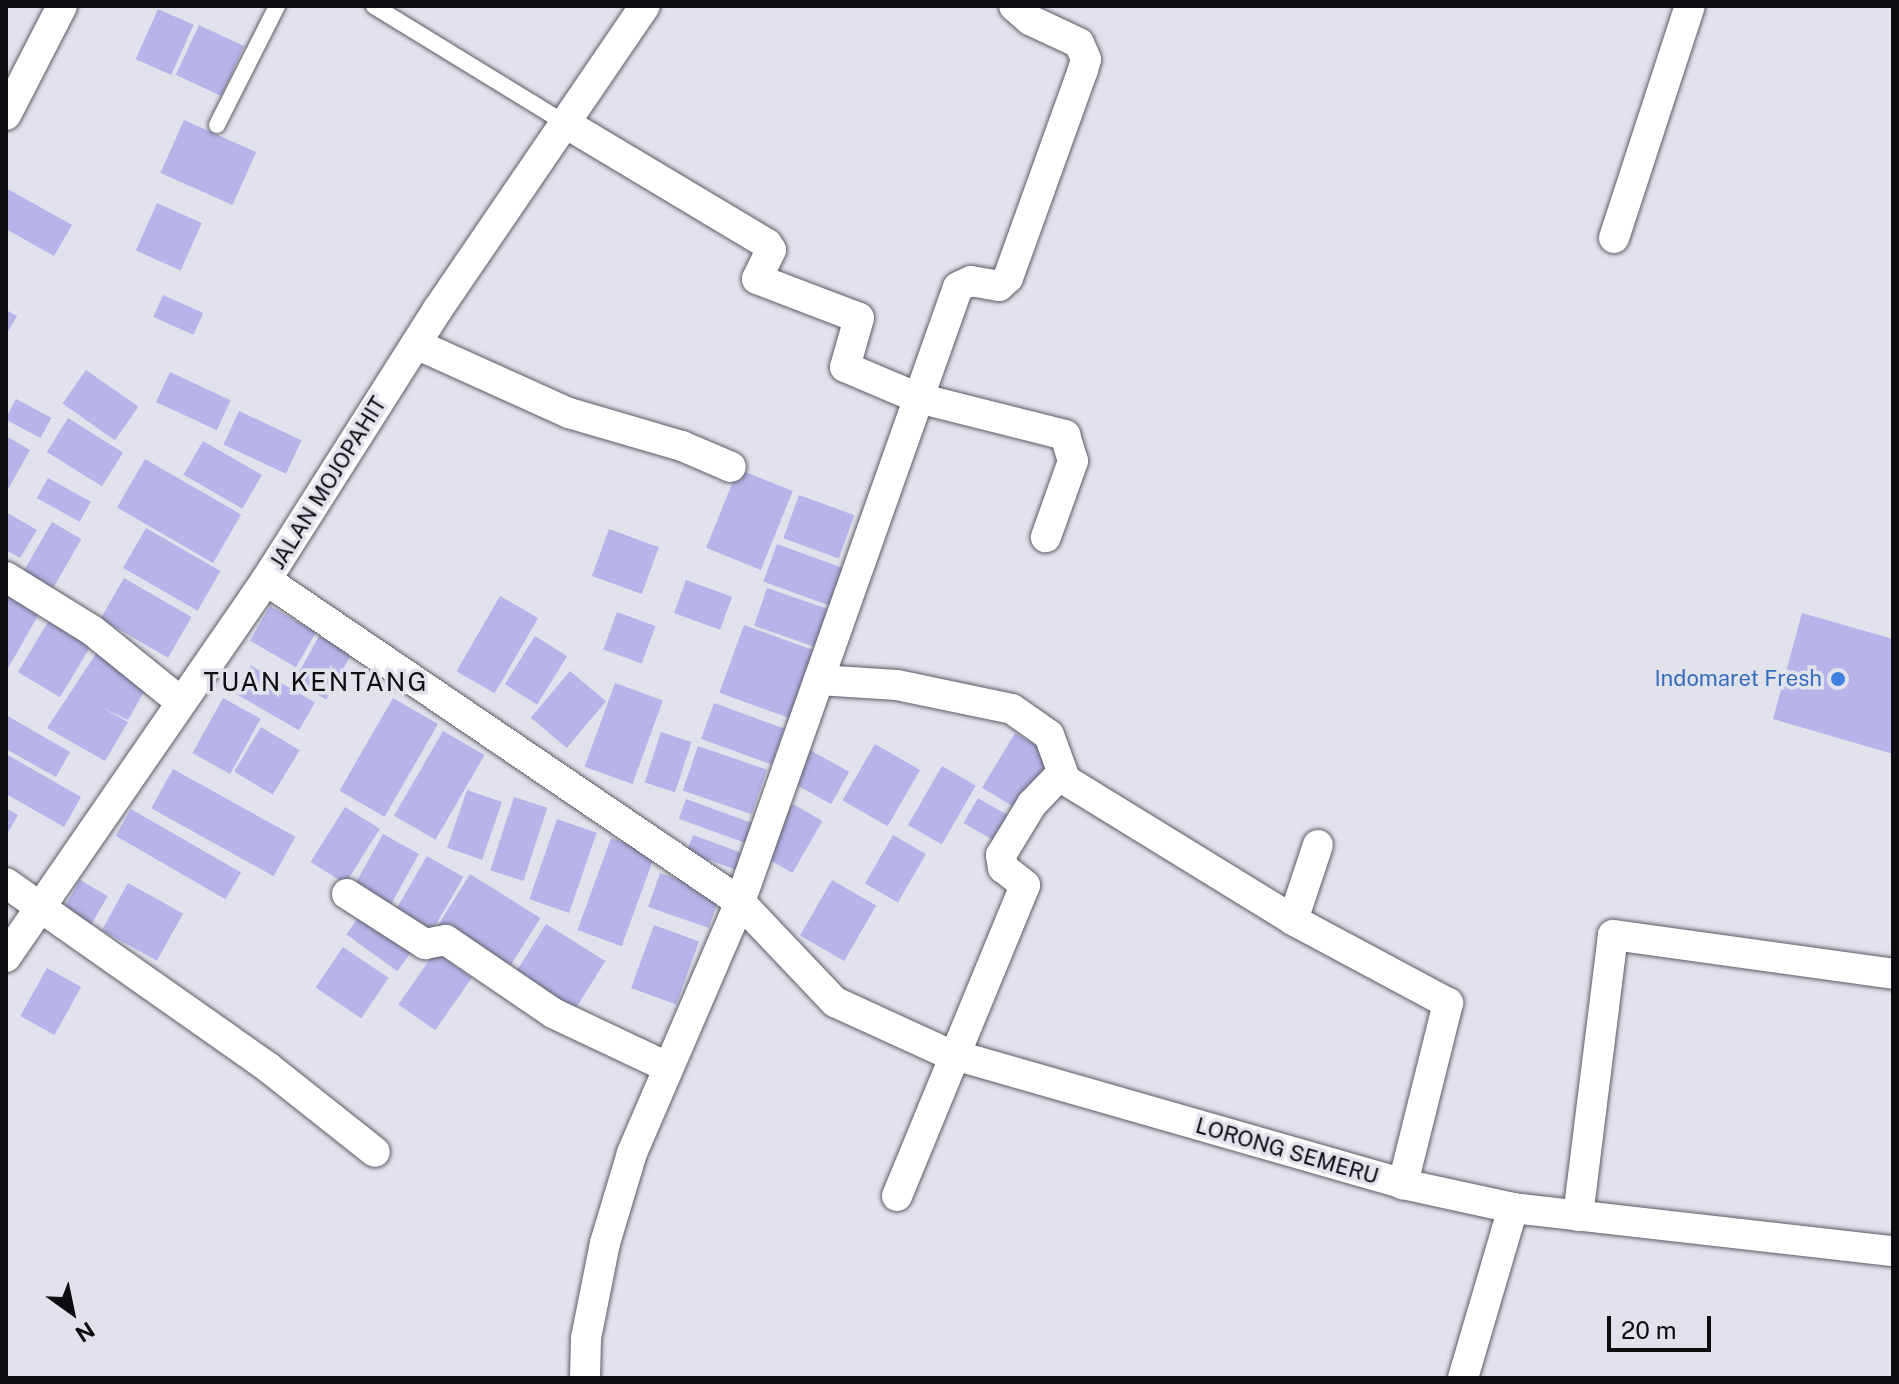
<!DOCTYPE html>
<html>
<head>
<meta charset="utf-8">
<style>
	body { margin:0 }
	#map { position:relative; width:1899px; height:1384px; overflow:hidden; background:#e2e2ed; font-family:"Public Sans",sans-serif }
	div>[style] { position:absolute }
	.building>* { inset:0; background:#b6b4e8; transform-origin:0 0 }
	.roads { filter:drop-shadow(0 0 2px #5c5c66) drop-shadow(0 0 2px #5c5c66) }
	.lane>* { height:16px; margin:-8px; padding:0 8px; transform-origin:8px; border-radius:8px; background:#fff }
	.street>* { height:30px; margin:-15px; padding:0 15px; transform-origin:15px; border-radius:15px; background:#fff }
	.dots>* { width:22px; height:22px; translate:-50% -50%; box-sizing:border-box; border:4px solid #e2e2ed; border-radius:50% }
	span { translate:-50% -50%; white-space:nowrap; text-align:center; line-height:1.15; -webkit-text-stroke:7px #e2e2ed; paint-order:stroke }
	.street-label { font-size:22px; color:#0d0c10 }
	.shop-label { font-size:22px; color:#366cbe }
	.right { translate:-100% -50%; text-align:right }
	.quarter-label { font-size:26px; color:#0d0c10; letter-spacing:2px }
	.frame { position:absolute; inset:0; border:8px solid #0d0c10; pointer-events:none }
	.north { position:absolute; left:32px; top:1272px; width:80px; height:80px; -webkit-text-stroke:6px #e2e2ed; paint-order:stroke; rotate:147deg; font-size:22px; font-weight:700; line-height:32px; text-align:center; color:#0d0c10 }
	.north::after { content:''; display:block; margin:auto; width:28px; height:36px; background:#0d0c10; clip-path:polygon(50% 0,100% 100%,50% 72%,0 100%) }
	.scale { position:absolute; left:1607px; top:1316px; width:104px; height:36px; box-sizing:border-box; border:4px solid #0d0c10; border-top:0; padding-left:10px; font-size:24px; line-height:28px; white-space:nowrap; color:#0d0c10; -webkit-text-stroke:6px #e2e2ed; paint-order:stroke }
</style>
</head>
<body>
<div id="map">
	<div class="building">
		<i style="left:158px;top:9px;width:39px;height:55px;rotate:24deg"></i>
		<i style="left:199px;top:25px;width:50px;height:55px;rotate:25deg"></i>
		<i style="left:184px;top:120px;width:79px;height:58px;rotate:24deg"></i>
		<i style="clip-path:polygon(6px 188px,72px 225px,54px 256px,6px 229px)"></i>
		<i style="left:157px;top:203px;width:49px;height:52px;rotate:24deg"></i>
		<i style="left:163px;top:295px;width:44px;height:24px;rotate:24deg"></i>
		<i style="clip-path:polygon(6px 310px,17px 316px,6px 335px)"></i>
		<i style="left:86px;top:370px;width:64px;height:41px;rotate:35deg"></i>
		<i style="left:170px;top:372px;width:67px;height:33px;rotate:25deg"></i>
		<i style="left:16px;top:399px;width:40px;height:23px;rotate:28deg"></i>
		<i style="left:239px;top:411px;width:69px;height:37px;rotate:25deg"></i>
		<i style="left:68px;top:418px;width:65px;height:40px;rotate:32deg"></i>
		<i style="clip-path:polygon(6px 436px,30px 450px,6px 493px)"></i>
		<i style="left:203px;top:441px;width:68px;height:39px;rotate:30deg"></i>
		<i style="left:145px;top:459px;width:111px;height:56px;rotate:30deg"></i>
		<i style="left:738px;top:469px;width:59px;height:85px;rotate:22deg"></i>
		<i style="left:48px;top:478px;width:49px;height:23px;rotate:29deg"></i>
		<i style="left:799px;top:495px;width:59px;height:46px;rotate:20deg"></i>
		<i style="clip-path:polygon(6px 512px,37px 530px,20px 558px,6px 550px)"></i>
		<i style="left:52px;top:522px;width:34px;height:58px;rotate:30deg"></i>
		<i style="left:146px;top:528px;width:86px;height:46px;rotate:30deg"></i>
		<i style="left:609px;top:529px;width:53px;height:50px;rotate:20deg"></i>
		<i style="left:777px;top:544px;width:70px;height:40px;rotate:20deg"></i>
		<i style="left:124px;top:578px;width:78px;height:47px;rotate:30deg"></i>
		<i style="left:686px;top:580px;width:49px;height:35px;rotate:20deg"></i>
		<i style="left:767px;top:588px;width:64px;height:40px;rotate:19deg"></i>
		<i style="clip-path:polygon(6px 590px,41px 610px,6px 672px)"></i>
		<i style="left:500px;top:596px;width:44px;height:87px;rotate:30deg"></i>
		<i style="left:270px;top:606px;width:53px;height:40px;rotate:30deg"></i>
		<i style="left:54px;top:612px;width:49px;height:70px;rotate:31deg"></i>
		<i style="left:617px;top:612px;width:41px;height:40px;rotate:20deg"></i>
		<i style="clip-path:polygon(1802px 613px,1893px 639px,1893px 754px,1773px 719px)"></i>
		<i style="left:744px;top:625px;width:80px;height:72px;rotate:20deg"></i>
		<i style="left:319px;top:636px;width:37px;height:52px;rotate:29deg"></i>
		<i style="left:535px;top:636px;width:38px;height:57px;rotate:32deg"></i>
		<i style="clip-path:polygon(97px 652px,150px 681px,128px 720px,101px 707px,128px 722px,105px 761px,47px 728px)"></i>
		<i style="left:250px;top:665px;width:75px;height:32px;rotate:30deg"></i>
		<i style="left:570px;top:671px;width:47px;height:61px;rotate:40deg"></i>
		<i style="left:615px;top:683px;width:51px;height:89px;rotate:20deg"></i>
		<i style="left:223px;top:698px;width:43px;height:63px;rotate:29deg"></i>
		<i style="left:393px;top:698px;width:52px;height:107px;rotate:30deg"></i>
		<i style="left:714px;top:703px;width:75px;height:38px;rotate:20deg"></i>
		<i style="clip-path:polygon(6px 715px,70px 752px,56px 777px,6px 749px)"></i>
		<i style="left:261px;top:727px;width:45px;height:52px;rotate:31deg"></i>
		<i style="left:443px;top:731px;width:48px;height:98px;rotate:30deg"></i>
		<i style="left:661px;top:732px;width:32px;height:53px;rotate:18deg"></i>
		<i style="left:1015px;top:733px;width:47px;height:64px;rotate:31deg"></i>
		<i style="left:875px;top:744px;width:52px;height:65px;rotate:30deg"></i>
		<i style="left:698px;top:746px;width:73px;height:47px;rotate:19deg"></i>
		<i style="left:808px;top:749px;width:47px;height:37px;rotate:29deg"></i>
		<i style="clip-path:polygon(6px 754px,81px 797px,64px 827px,6px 794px)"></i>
		<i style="left:942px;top:766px;width:39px;height:68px;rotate:30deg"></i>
		<i style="left:173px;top:769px;width:140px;height:45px;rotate:29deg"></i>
		<i style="left:467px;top:790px;width:37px;height:61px;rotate:19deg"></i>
		<i style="left:514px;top:797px;width:35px;height:77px;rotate:18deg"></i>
		<i style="left:978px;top:798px;width:38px;height:29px;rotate:30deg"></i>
		<i style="left:686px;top:799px;width:73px;height:21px;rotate:20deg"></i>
		<i style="left:793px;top:804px;width:34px;height:60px;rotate:30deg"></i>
		<i style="left:345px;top:807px;width:41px;height:65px;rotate:32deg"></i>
		<i style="clip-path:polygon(6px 808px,18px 815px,6px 836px)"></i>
		<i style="left:131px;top:809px;width:127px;height:31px;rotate:30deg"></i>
		<i style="left:557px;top:819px;width:42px;height:85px;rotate:19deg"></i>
		<i style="left:383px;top:834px;width:41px;height:67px;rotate:29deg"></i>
		<i style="left:693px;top:835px;width:53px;height:18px;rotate:20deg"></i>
		<i style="left:893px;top:835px;width:38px;height:56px;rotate:30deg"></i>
		<i style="left:611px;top:838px;width:47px;height:98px;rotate:20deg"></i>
		<i style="left:427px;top:856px;width:42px;height:71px;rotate:30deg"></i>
		<i style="left:660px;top:873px;width:64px;height:36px;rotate:19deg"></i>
		<i style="left:470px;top:874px;width:83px;height:66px;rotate:32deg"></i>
		<i style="left:80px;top:880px;width:32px;height:34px;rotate:30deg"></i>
		<i style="left:832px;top:880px;width:51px;height:64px;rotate:30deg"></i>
		<i style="left:128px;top:883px;width:63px;height:54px;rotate:29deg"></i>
		<i style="left:364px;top:910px;width:63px;height:30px;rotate:36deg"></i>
		<i style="left:546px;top:924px;width:70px;height:61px;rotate:32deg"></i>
		<i style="left:654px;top:925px;width:48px;height:67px;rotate:20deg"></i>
		<i style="left:343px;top:947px;width:55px;height:49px;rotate:34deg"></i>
		<i style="left:435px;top:952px;width:45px;height:64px;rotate:35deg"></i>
		<i style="left:47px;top:968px;width:39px;height:55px;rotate:29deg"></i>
	</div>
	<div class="roads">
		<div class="lane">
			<i style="left:374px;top:6px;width:224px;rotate:31.5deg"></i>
			<i style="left:217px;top:125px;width:133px;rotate:-63.2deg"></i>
		</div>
		<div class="street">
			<i style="left:6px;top:115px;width:123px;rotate:-62.8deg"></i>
			<i style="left:565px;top:123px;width:235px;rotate:30.9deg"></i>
			<i style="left:767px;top:244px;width:7px;rotate:56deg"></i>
			<i style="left:771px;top:250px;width:32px;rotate:116deg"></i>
			<i style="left:757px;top:279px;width:109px;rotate:20.9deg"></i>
			<i style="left:859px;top:318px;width:51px;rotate:105.9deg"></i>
			<i style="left:845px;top:367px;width:79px;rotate:23deg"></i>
			<i style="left:918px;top:398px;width:152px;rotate:14.1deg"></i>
			<i style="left:1065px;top:435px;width:27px;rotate:73deg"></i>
			<i style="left:1073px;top:461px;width:81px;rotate:109.6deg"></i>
			<i style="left:1614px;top:238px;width:244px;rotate:-71.9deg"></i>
			<i style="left:416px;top:344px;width:168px;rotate:24.3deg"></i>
			<i style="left:569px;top:413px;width:118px;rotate:16.3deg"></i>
			<i style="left:682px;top:446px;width:53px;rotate:23.2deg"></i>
			<i style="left:6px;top:577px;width:102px;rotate:31.8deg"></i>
			<i style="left:93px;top:631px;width:113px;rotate:38.9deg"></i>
			<i style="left:266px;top:580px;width:573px;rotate:34.19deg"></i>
			<i style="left:740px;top:902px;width:138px;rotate:46.5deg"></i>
			<i style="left:835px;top:1002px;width:120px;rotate:24.6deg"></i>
			<i style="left:944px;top:1052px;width:478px;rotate:16deg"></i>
			<i style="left:1403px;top:1184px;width:113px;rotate:12.3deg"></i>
			<i style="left:1513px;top:1208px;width:382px;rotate:6.5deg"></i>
			<i style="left:819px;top:680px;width:78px;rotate:3.7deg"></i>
			<i style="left:897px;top:685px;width:117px;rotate:11.8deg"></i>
			<i style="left:1012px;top:709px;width:45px;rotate:35.1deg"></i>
			<i style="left:1049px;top:735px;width:44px;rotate:69.9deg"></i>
			<i style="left:6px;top:883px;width:322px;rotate:35.1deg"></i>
			<i style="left:269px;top:1068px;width:135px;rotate:38.4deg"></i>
			<i style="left:347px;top:894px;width:93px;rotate:32.7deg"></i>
			<i style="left:425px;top:944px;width:21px;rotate:-11deg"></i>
			<i style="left:446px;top:940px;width:130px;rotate:34.3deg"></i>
			<i style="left:553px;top:1013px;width:126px;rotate:25.3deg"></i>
			<i style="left:1293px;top:920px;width:79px;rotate:-71.6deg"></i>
			<i style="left:6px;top:957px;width:458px;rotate:-55.4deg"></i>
			<i style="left:266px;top:580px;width:321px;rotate:-57.6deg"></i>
			<i style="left:438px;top:309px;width:367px;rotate:-55.7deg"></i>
			<i style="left:897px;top:1196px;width:336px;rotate:-67.6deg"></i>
			<i style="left:1025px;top:885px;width:28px;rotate:-142deg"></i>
			<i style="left:1003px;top:868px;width:13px;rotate:-99deg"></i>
			<i style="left:1001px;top:855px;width:60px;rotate:-58.7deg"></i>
			<i style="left:1032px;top:804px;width:39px;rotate:-46deg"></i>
			<i style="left:1059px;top:776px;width:275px;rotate:31.6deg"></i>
			<i style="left:1293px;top:920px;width:176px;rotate:28.2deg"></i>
			<i style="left:1448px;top:1003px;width:187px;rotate:104deg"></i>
			<i style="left:1578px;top:1216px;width:283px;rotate:-82.9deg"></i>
			<i style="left:1613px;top:935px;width:283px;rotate:7.9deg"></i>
			<i style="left:585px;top:1378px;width:40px;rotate:-88.6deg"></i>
			<i style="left:586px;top:1338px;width:97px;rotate:-78.7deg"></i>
			<i style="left:605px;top:1243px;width:94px;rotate:-73.3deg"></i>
			<i style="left:632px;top:1153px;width:273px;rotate:-66.7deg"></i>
			<i style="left:740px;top:902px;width:652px;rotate:-70.48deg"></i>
			<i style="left:958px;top:287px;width:14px;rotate:-25deg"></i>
			<i style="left:971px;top:281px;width:28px;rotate:10deg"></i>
			<i style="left:999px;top:286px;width:12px;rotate:-42deg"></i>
			<i style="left:1008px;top:278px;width:221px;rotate:-70.2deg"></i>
			<i style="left:1083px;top:70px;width:11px;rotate:-75deg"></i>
			<i style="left:1086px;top:59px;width:17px;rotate:-114deg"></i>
			<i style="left:1079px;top:43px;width:54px;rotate:-154.9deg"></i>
			<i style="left:1030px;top:20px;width:21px;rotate:-139deg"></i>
			<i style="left:1463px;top:1378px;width:177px;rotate:-73.6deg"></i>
		</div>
	</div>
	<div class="dots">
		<i style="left:1838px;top:679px;background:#3f7fe0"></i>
	</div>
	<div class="street-label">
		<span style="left:328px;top:483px;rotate:-58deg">JALAN MOJOPAHIT</span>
		<span style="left:1287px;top:1151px;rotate:16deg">LORONG SEMERU</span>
	</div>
	<div class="shop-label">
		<span class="right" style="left:1822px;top:679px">Indomaret Fresh</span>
	</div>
	<div class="quarter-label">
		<span style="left:316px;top:682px">TUAN KENTANG</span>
	</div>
	<div class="frame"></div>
	<div class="north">N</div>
	<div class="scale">20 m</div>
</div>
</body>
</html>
